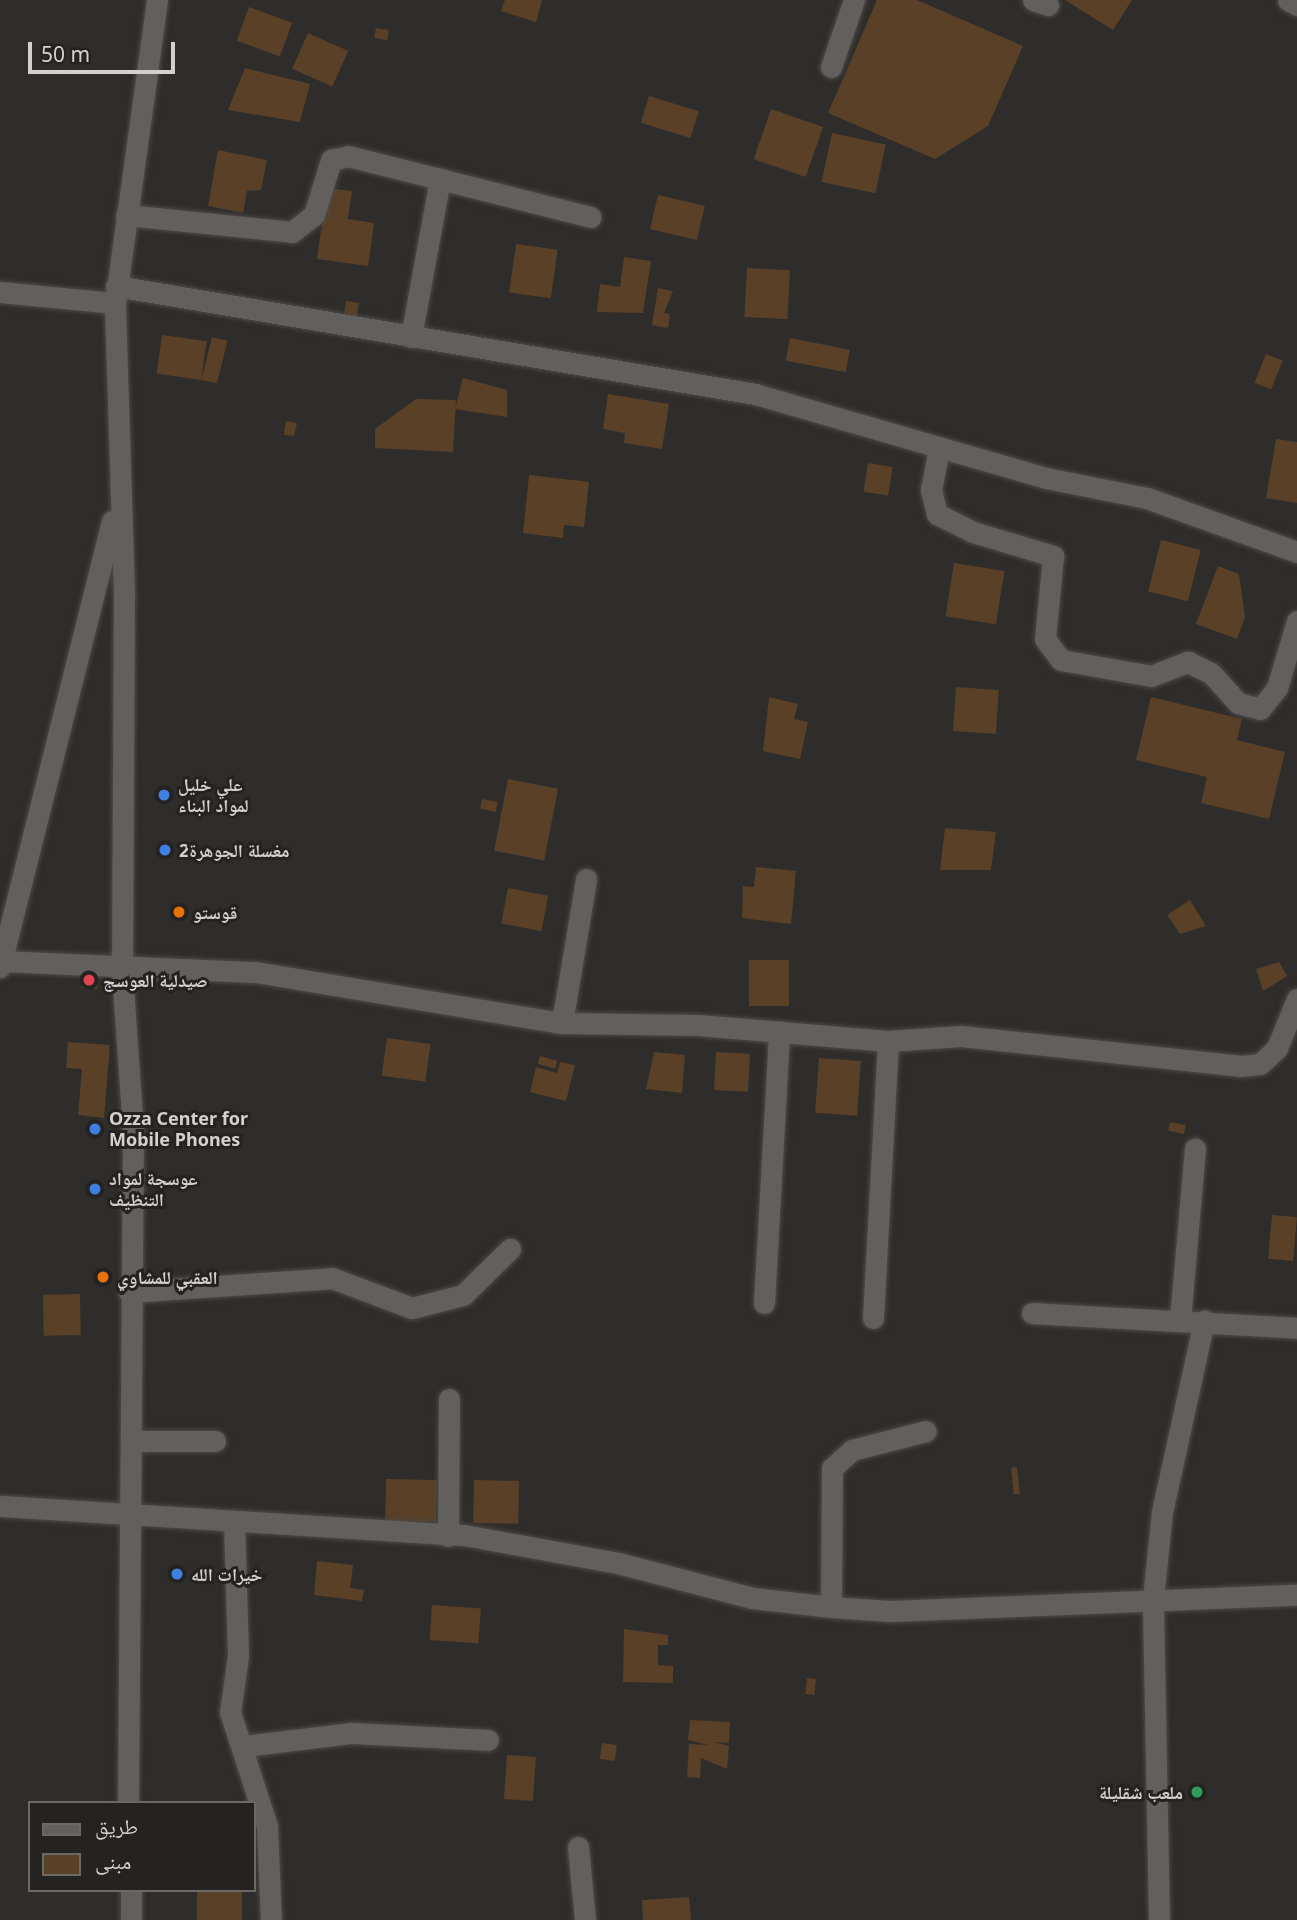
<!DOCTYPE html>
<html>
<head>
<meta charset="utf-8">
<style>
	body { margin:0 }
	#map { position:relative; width:1297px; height:1920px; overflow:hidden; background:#2f2d2b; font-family:"Noto Sans","Noto Naskh Arabic",sans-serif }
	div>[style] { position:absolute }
	.building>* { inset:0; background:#594027; transform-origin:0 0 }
	.roads { filter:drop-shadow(0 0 2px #4c4a48) drop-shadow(0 0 2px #4c4a48) }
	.minor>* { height:21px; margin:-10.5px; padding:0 10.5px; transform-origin:10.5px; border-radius:10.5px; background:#62605e }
	.dots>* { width:19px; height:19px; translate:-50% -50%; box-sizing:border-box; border:4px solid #252321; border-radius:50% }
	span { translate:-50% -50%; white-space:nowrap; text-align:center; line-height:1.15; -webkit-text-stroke:6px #252321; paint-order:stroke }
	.poi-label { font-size:18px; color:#d3d1d0; font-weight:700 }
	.left { translate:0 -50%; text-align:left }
	.right { translate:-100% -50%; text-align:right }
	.legend { position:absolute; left:28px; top:1801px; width:228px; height:91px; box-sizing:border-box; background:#252321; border:2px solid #6b6967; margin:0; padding:9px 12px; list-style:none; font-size:21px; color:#d3d1d0 }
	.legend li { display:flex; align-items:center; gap:14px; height:35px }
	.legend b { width:35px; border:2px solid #6b6967 }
	.scale { position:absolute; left:28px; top:42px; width:147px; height:32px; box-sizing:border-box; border:4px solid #d3d1d0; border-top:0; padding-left:9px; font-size:21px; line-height:24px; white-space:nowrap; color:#d3d1d0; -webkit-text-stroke:5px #252321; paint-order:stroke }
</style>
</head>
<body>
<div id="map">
	<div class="building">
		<i style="clip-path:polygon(505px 0,542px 0,536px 22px,501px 11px)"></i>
		<i style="clip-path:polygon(877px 0,917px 0,1023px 46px,988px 126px,935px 159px,828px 113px)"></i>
		<i style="clip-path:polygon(1065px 0,1132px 0,1113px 30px)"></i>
		<i style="left:249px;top:7px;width:46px;height:36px;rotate:20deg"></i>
		<i style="left:376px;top:28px;width:13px;height:10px;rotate:9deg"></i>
		<i style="left:308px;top:33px;width:44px;height:39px;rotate:24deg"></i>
		<i style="clip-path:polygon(245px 68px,310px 84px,300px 122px,228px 110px)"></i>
		<i style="left:649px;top:96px;width:52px;height:28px;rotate:17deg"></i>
		<i style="left:771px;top:109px;width:55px;height:53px;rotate:19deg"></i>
		<i style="left:832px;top:133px;width:55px;height:50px;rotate:12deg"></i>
		<i style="clip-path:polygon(218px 150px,267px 160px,261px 190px,247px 191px,243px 213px,208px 206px)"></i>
		<i style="clip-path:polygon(327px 188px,352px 191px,348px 219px,374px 223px,368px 266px,317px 259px)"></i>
		<i style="left:658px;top:195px;width:48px;height:35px;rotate:13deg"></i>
		<i style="left:516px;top:244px;width:42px;height:49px;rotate:8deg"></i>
		<i style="clip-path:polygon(624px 257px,651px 261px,643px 313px,597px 312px,600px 284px,620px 287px)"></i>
		<i style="left:747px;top:268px;width:43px;height:49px;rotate:3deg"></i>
		<i style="clip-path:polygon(658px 288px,673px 291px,664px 313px,670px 314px,668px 328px,652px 325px)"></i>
		<i style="left:346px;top:301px;width:13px;height:15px;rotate:9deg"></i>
		<i style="left:162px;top:335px;width:45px;height:39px;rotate:8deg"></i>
		<i style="left:212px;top:337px;width:16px;height:44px;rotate:14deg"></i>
		<i style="left:790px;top:338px;width:61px;height:23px;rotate:11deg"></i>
		<i style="left:1266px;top:354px;width:18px;height:31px;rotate:22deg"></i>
		<i style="clip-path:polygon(463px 378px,507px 390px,507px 417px,455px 409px)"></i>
		<i style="clip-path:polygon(608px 394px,669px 404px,662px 449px,624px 443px,625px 433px,603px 429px)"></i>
		<i style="clip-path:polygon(416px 399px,456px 400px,453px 452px,375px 448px,375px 429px)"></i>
		<i style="clip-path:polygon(286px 421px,297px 423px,294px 436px,284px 435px)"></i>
		<i style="clip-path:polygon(1276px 439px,1297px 442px,1297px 503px,1266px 498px)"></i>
		<i style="left:868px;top:463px;width:25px;height:29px;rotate:9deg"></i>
		<i style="clip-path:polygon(529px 475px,589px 482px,584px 527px,564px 525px,563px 538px,523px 533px)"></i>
		<i style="left:1161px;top:540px;width:41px;height:53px;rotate:14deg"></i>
		<i style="left:954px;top:563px;width:51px;height:54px;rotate:9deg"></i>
		<i style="clip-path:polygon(1218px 566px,1239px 574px,1245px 617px,1237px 639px,1196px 624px)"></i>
		<i style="left:956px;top:687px;width:43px;height:44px;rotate:4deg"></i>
		<i style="clip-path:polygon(769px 697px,798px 704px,794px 719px,808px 722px,800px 759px,763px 751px)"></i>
		<i style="clip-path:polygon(1151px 697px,1242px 719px,1237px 740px,1285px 752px,1269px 819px,1201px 803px,1207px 777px,1136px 760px)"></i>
		<i style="left:508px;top:779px;width:51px;height:73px;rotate:11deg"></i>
		<i style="left:482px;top:799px;width:16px;height:10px;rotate:11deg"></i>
		<i style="clip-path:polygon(945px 828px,996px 832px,991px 870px,940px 870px)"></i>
		<i style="clip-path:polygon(756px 867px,796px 871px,791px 924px,742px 918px,743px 886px,754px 887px)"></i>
		<i style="left:508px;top:888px;width:41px;height:36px;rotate:11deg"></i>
		<i style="clip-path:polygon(1190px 900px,1206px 926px,1180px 934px,1167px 915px)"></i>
		<i style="left:749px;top:960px;width:40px;height:46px"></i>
		<i style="clip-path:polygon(1279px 962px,1287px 976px,1263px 991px,1256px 969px)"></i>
		<i style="clip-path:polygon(99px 971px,97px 989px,81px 988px,83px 972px)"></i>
		<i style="left:387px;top:1038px;width:44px;height:38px;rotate:8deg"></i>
		<i style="clip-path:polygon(68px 1042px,110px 1045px,104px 1118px,78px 1115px,82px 1069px,66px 1068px)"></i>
		<i style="clip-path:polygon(654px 1052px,685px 1055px,682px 1093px,646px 1089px)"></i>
		<i style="left:716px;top:1052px;width:34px;height:38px;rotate:3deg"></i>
		<i style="left:540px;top:1056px;width:18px;height:8px;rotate:16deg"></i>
		<i style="left:819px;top:1058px;width:42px;height:55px;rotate:4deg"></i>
		<i style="clip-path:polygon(560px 1062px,575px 1065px,566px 1101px,530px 1092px,536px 1067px,557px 1073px)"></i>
		<i style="left:1170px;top:1122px;width:16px;height:9px;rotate:11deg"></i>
		<i style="left:1272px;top:1215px;width:25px;height:44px;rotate:5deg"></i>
		<i style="left:80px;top:1294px;width:41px;height:37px;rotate:89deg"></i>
		<i style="left:1017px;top:1467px;width:27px;height:6px;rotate:84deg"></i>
		<i style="left:386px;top:1479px;width:51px;height:42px;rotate:1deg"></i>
		<i style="left:474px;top:1480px;width:45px;height:43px;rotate:1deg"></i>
		<i style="clip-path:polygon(317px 1561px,353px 1565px,350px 1588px,364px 1590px,362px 1601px,314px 1595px)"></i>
		<i style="left:432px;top:1605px;width:49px;height:35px;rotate:4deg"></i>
		<i style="clip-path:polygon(624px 1629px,668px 1635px,668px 1645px,658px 1645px,658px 1665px,673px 1666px,673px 1683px,623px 1682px)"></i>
		<i style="left:807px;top:1678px;width:9px;height:16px;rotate:6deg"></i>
		<i style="clip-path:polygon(690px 1720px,730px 1722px,729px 1743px,714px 1742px,729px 1746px,727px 1769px,701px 1758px,700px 1778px,687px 1777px,689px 1744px,708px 1745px,688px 1740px)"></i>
		<i style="left:602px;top:1743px;width:15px;height:16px;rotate:8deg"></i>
		<i style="left:507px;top:1755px;width:29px;height:44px;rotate:4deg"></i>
		<i style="left:197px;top:1890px;width:45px;height:30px"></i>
		<i style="clip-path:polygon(689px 1897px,691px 1920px,643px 1920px,642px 1900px)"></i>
	</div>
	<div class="roads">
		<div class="minor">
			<i style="left:1033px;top:0;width:16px;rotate:18deg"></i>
			<i style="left:1288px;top:0;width:10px;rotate:29deg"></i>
			<i style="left:831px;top:67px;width:71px;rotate:-71.1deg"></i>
			<i style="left:126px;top:215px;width:167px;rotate:5.8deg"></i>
			<i style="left:292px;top:232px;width:28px;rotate:-38deg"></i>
			<i style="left:314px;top:215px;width:58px;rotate:-72.8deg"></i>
			<i style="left:331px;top:160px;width:17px;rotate:-13deg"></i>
			<i style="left:348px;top:156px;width:250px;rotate:14.1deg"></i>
			<i style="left:116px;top:286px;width:648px;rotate:9.59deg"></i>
			<i style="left:755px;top:394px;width:303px;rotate:16.1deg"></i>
			<i style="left:1046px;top:478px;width:103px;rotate:11.2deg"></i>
			<i style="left:1147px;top:498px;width:159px;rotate:19.8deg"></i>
			<i style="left:0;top:292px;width:116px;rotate:5.5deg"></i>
			<i style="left:411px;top:337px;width:161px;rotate:-79.6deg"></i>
			<i style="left:939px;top:448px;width:43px;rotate:100.8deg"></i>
			<i style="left:931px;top:490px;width:25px;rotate:76deg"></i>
			<i style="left:937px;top:514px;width:40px;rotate:26.6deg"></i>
			<i style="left:973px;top:532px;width:84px;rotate:16.7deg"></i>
			<i style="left:1053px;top:556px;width:83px;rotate:95.5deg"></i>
			<i style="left:1045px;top:639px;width:26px;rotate:53deg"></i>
			<i style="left:1061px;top:660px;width:91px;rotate:10.1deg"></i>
			<i style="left:1151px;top:676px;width:40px;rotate:-21deg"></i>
			<i style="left:1188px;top:662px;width:25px;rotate:26deg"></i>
			<i style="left:1211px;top:673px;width:40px;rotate:48deg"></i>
			<i style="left:1238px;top:703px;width:23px;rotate:15deg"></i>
			<i style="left:1260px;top:709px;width:27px;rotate:-51deg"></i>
			<i style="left:1277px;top:688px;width:70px;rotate:-73.4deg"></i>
			<i style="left:0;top:961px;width:256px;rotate:2.5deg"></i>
			<i style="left:256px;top:972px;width:310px;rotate:9.5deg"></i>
			<i style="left:562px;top:1023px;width:136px;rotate:0.8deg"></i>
			<i style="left:698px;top:1025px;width:191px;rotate:4.8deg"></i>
			<i style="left:888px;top:1041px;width:73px;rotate:-3.9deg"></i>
			<i style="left:961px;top:1036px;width:282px;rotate:6.1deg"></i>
			<i style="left:1241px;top:1066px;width:19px;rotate:-6deg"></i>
			<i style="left:1260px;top:1064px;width:23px;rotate:-43deg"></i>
			<i style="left:1277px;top:1048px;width:53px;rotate:-67.8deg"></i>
			<i style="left:0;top:967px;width:460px;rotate:-75.9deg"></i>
			<i style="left:562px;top:1023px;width:146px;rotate:-80.5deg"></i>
			<i style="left:129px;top:1292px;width:203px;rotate:-3.9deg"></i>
			<i style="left:332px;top:1278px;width:85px;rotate:20.6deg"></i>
			<i style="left:412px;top:1308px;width:53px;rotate:-14.3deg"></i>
			<i style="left:463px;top:1295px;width:66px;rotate:-44.4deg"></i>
			<i style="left:764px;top:1303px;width:272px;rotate:-86.8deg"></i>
			<i style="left:1032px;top:1313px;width:265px;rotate:3.2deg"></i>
			<i style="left:873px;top:1318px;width:277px;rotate:-86.9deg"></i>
			<i style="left:1180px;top:1320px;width:172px;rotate:-85deg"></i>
			<i style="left:131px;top:1441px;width:84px"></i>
			<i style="left:0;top:1506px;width:465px;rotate:3.6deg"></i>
			<i style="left:464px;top:1535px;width:157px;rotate:10.3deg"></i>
			<i style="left:618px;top:1563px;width:138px;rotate:14.6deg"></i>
			<i style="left:752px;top:1598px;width:80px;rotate:6.5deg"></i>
			<i style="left:831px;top:1607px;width:59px;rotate:3.9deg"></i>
			<i style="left:890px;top:1611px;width:407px;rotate:-2.3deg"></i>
			<i style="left:234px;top:1521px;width:135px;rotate:88.3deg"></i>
			<i style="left:238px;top:1656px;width:57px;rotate:98.1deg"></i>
			<i style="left:230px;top:1712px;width:120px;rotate:72deg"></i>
			<i style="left:267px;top:1826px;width:94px;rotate:87.6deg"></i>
			<i style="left:448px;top:1536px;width:137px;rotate:-89.6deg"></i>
			<i style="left:831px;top:1607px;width:139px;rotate:-89.6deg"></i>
			<i style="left:832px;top:1468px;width:27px;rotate:-42deg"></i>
			<i style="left:852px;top:1450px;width:76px;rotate:-14.4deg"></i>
			<i style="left:244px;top:1746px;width:109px;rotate:-6.9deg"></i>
			<i style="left:352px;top:1733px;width:136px;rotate:2.9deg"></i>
			<i style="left:128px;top:1803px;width:673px;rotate:-89.57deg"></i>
			<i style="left:133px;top:1130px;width:159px;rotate:-94deg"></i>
			<i style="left:122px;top:971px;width:378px;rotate:-89.7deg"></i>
			<i style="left:124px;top:593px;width:290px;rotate:-91.8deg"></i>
			<i style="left:115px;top:303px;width:306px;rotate:-82.1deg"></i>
			<i style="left:578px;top:1847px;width:73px;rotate:84.5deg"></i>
			<i style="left:131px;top:1890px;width:30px;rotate:90deg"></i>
			<i style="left:1159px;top:1920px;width:322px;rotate:-91.1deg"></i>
			<i style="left:1153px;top:1598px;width:86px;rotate:-84deg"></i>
			<i style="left:1162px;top:1512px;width:196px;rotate:-77.6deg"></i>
		</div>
	</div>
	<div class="dots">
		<i style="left:164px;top:795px;background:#3f7fe0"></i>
		<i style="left:165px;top:850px;background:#3f7fe0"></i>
		<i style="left:179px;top:912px;background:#e8710a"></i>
		<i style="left:89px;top:980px;background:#e0444e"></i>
		<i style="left:95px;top:1129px;background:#3f7fe0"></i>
		<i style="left:95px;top:1189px;background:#3f7fe0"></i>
		<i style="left:103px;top:1277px;background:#e8710a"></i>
		<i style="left:177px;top:1574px;background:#3f7fe0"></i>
		<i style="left:1197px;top:1792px;background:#2e9e5b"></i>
	</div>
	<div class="poi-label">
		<span class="left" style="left:178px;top:795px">علي خليل<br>لمواد البناء</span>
		<span class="left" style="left:179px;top:850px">مغسلة الجوهرة2</span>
		<span class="left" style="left:193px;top:912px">قوستو</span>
		<span class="left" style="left:103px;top:980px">صيدلية العوسج</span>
		<span class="left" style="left:109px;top:1129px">Ozza Center for<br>Mobile Phones</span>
		<span class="left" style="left:109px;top:1189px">عوسجة لمواد<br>التنظيف</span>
		<span class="left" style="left:117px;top:1277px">العقبي للمشاوي</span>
		<span class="left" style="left:191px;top:1574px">خيرات الله</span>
		<span class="right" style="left:1183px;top:1792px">ملعب شقليلة</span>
	</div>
	<ul class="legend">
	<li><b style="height:9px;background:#62605e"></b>طريق</li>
	<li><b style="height:19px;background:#594027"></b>مبنى</li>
	</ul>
	<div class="scale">50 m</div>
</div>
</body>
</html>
